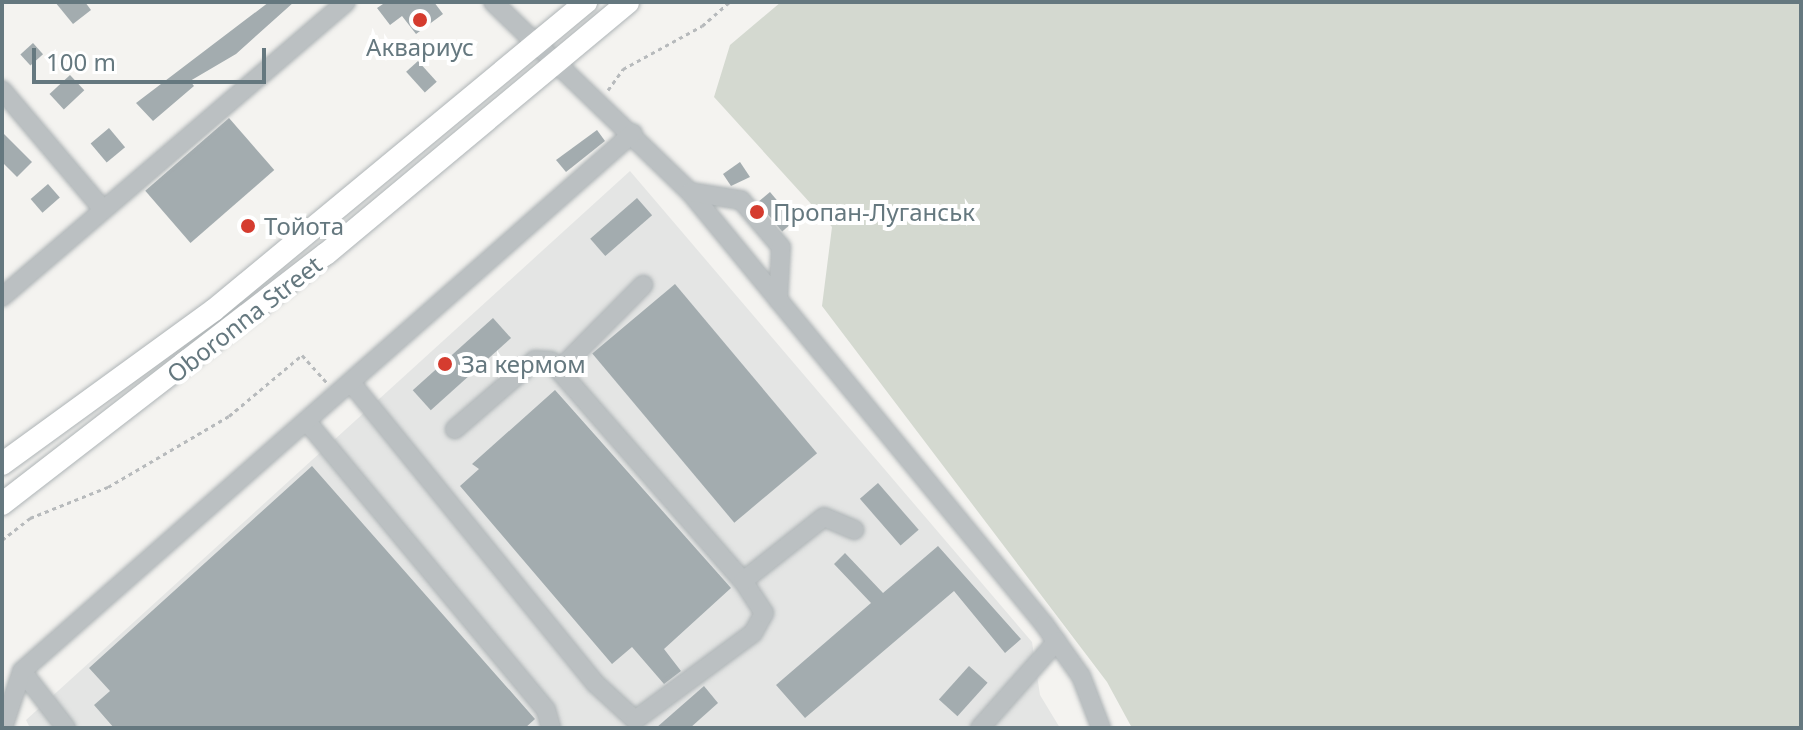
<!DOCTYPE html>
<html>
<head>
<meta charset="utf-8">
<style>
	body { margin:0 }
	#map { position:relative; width:1803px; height:730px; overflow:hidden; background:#f4f3f0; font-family:"Noto Sans",sans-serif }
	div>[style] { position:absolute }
	.built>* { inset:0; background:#e4e5e4 }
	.green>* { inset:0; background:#d4d9d0 }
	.building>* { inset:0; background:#a3acaf; transform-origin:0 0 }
	.path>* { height:3px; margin-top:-1.5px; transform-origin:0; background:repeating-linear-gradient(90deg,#b7babc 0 4px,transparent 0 8px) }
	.roads { filter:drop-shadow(0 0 2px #aeb4b6) drop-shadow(0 0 2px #aeb4b6) }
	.minor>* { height:18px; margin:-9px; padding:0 9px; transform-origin:9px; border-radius:9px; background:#bbc0c2 }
	.major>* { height:22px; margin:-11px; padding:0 11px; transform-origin:11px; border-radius:11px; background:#fff }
	.dots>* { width:22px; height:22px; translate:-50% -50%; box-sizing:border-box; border:4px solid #fff; border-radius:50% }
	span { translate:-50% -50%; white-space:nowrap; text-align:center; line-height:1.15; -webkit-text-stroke:8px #fff; paint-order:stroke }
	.poi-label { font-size:24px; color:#65787f }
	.left { translate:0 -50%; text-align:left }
	.street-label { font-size:24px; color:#65787f }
	.frame { position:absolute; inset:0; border:4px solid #65787f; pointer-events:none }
	.scale { position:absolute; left:32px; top:48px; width:234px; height:36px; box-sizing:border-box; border:4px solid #65787f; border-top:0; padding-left:10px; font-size:24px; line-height:28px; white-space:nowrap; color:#65787f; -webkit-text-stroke:6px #fff; paint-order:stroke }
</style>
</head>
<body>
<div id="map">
	<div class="built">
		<i style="clip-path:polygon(630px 171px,1032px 642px,1040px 695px,1060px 728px,30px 728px,26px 720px)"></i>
	</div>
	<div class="green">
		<i style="clip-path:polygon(781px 2px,1801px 2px,1801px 728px,1132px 728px,1107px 682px,822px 306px,832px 227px,714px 97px,730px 45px)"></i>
	</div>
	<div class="building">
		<i style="clip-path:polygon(55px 2px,85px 2px,91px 10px,73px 24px)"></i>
		<i style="clip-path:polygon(269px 2px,294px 2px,236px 54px,190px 81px,194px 86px,153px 121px,136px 103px)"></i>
		<i style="clip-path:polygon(386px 2px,434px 2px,443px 14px,416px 34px,402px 16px,390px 25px,377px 8px)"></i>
		<i style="left:33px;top:43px;width:15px;height:17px;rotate:48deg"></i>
		<i style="left:418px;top:61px;width:28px;height:16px;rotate:48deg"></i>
		<i style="left:70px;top:75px;width:21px;height:28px;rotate:47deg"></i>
		<i style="left:229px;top:118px;width:69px;height:111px;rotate:49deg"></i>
		<i style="left:109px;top:128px;width:25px;height:24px;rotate:50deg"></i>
		<i style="clip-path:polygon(597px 130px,605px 141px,566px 172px,556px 160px)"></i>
		<i style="clip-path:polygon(2px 132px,32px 162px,17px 177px,2px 162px)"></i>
		<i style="clip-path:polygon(740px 162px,750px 177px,731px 186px,723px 174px)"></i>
		<i style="left:48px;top:184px;width:18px;height:23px;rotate:49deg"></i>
		<i style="left:770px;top:192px;width:38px;height:16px;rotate:50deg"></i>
		<i style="left:637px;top:198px;width:23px;height:62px;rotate:49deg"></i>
		<i style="left:675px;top:284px;width:221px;height:108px;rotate:50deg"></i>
		<i style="left:493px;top:318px;width:27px;height:108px;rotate:48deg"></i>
		<i style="clip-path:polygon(555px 390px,731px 588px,664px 649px,681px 671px,664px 684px,632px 647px,612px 664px,460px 486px,479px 469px,472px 464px)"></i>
		<i style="clip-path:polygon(312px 466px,535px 719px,525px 728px,114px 728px,94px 705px,110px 691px,89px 668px)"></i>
		<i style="left:878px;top:483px;width:62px;height:24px;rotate:49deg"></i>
		<i style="clip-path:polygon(938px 546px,1021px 639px,1005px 653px,954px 591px,805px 718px,776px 685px,871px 603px,834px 564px,845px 553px,883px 593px)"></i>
		<i style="left:969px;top:666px;width:25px;height:45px;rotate:42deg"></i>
		<i style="clip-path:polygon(704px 686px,718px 703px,690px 728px,656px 728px)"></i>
	</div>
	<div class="path">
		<i style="left:608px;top:90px;width:26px;rotate:-54deg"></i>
		<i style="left:623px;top:69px;width:90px;rotate:-28.6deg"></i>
		<i style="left:702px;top:26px;width:37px;rotate:-41deg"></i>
		<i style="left:2px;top:540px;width:36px;rotate:-38deg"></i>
		<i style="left:30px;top:518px;width:84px;rotate:-21.7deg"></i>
		<i style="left:108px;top:487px;width:140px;rotate:-30.4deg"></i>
		<i style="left:229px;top:416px;width:95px;rotate:-39.9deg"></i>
		<i style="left:302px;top:355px;width:38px;rotate:48deg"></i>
	</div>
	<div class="roads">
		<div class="minor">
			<i style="left:493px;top:2px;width:274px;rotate:44deg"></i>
			<i style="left:690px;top:192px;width:559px;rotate:50.67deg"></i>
			<i style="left:1044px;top:624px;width:64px;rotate:54.6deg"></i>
			<i style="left:1081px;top:676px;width:56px;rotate:69deg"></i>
			<i style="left:2px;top:90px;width:152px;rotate:49.8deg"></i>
			<i style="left:690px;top:192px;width:52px;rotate:8.9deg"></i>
			<i style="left:741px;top:200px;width:62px;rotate:49.6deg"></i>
			<i style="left:781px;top:247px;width:53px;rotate:93.2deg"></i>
			<i style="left:2px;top:297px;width:453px;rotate:-40.6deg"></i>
			<i style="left:559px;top:370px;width:120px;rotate:-45.3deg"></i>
			<i style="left:352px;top:384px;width:387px;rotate:50.9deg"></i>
			<i style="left:596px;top:684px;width:53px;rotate:42.7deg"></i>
			<i style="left:635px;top:720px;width:147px;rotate:-36.4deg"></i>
			<i style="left:753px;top:633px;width:23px;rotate:-61deg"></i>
			<i style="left:764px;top:613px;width:38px;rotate:-123deg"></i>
			<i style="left:743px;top:581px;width:292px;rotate:-131.1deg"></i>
			<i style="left:551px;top:361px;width:16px;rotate:-176deg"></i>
			<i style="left:535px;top:360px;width:106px;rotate:139.2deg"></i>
			<i style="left:308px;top:423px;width:373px;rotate:50.3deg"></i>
			<i style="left:546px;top:710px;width:19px;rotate:74deg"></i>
			<i style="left:743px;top:581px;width:103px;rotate:-38.3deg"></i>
			<i style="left:824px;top:517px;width:33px;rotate:23deg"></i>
			<i style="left:22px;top:671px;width:72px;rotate:52.3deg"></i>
			<i style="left:3px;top:728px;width:60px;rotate:-71.6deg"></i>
			<i style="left:22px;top:671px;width:814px;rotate:-41.36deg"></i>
			<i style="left:980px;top:728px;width:116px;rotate:-48.5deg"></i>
		</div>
		<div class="major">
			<i style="left:2px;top:464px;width:262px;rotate:-36deg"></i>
			<i style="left:214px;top:310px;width:483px;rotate:-39.6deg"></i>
			<i style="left:2px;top:504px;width:409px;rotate:-37.7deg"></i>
			<i style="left:326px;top:254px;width:393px;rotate:-39.8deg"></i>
		</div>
	</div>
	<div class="dots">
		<i style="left:420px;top:20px;background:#d53c2f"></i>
		<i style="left:757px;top:212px;background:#d53c2f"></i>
		<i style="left:248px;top:226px;background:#d53c2f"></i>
		<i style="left:445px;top:364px;background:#d53c2f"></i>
	</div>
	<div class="poi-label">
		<span style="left:420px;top:47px">Аквариус</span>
		<span class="left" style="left:773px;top:212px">Пропан-Луганськ</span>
		<span class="left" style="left:264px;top:226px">Тойота</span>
		<span class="left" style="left:461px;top:364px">За кермом</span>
	</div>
	<div class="street-label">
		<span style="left:244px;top:319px;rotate:-38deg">Oboronna Street</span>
	</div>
	<div class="frame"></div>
	<div class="scale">100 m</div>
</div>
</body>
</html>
